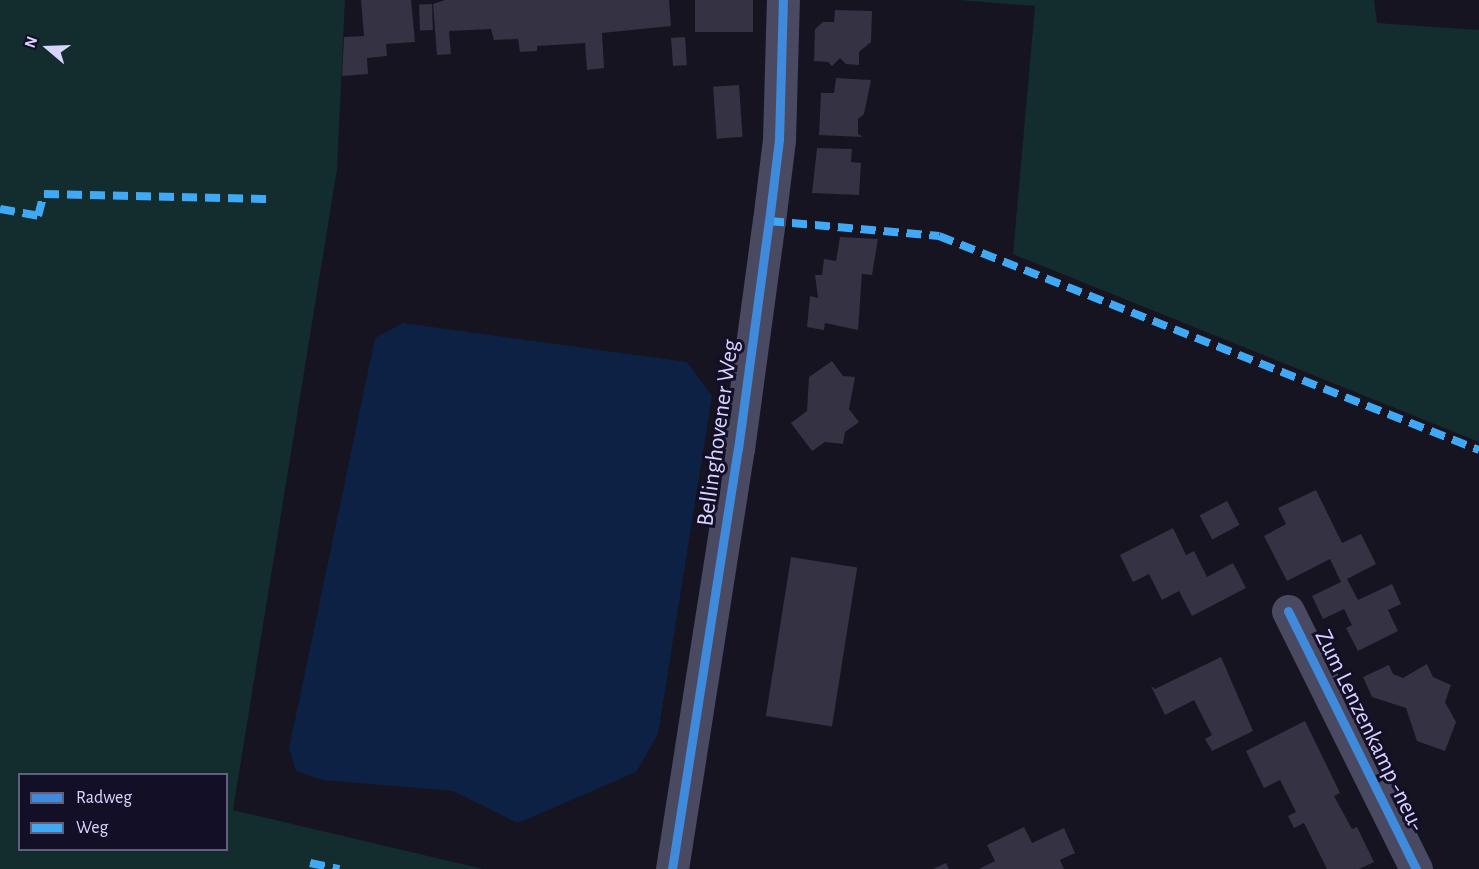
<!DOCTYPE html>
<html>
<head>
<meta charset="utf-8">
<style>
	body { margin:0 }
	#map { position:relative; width:1479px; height:869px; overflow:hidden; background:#161421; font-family:"Alegreya Sans",sans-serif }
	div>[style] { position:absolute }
	.green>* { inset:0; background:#132c2d }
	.water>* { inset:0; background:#0d2144 }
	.building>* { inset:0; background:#343243; transform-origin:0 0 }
	.minor>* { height:33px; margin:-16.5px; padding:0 16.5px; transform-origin:16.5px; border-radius:16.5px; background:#4a4962 }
	.quiet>* { height:8px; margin-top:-4px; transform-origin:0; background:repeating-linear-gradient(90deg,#3fa9f5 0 15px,transparent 0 23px) }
	.cycleway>* { height:9px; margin:-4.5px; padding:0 4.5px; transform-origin:4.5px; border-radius:4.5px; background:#408adc }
	span { translate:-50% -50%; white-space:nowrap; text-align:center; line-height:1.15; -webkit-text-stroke:6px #130f26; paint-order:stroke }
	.street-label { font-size:24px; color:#d9d4ff }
	.legend { position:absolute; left:18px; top:773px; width:210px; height:78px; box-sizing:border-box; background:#130f26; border:2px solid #625e7d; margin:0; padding:8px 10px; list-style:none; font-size:18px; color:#d9d4ff }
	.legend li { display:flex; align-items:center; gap:12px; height:30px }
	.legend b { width:30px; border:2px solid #625e7d }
	.north { position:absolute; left:18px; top:18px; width:60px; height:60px; -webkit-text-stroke:4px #130f26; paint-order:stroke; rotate:289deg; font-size:16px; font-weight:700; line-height:24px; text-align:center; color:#d9d4ff }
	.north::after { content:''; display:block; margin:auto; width:21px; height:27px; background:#d9d4ff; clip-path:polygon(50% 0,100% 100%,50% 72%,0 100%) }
</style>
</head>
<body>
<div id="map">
	<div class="green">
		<i style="clip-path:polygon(evenodd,0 0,345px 0,337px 169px,233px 810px,483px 869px,0 869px,0 0,20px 774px,226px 774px,226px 850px,20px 850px,20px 774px)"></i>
		<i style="clip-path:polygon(958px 0,1374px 0,1377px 23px,1479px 30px,1479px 442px,1013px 254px,1035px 6px)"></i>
	</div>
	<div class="water">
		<i style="clip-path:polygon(403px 323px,687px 362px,712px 396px,658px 734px,636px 772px,518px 823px,453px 791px,323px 780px,296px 771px,289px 749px,375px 338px)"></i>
	</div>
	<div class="building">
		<i style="clip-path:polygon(361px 0,411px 0,415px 42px,386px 44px,387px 56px,367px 58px,368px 74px,342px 76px,344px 37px,364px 36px)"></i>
		<i style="clip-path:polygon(445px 0,669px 0,671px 26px,602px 33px,604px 68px,587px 70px,585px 43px,537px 46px,537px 51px,520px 52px,518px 39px,494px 40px,491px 29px,449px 31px,451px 54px,437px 55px,433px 4px)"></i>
		<i style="left:695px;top:0;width:58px;height:32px"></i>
		<i style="left:432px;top:4px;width:26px;height:13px;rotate:88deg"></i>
		<i style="clip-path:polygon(835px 10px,872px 11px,871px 42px,859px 52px,859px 65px,846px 64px,840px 58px,832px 66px,828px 62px,814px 61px,815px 29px,823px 22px,834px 22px)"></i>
		<i style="left:685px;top:37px;width:28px;height:14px;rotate:86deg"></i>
		<i style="clip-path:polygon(836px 78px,871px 80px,864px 114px,858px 119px,858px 134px,863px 137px,819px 135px,821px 93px,834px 93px)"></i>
		<i style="left:739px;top:85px;width:52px;height:26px;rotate:86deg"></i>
		<i style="clip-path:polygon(817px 148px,852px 149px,851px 162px,861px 163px,859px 195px,812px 193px)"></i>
		<i style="clip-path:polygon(840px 237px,878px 239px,872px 275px,862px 274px,858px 330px,825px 323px,824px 330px,807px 327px,810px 296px,818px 298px,815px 275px,822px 275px,824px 259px,836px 261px)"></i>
		<i style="clip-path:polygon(832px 361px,843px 376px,855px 377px,849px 409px,859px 422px,845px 432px,843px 444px,825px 442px,812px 451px,791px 423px,807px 411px,809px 377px)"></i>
		<i style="clip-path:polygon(1316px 490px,1342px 543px,1361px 534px,1376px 564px,1347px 579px,1358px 600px,1392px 584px,1401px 604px,1388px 610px,1398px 631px,1358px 651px,1346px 628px,1352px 625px,1344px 609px,1323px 619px,1312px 596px,1341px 582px,1330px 559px,1287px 581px,1264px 536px,1286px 524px,1278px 508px)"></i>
		<i style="left:1227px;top:501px;width:27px;height:31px;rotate:62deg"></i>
		<i style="clip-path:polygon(1173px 528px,1186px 555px,1194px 551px,1207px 577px,1233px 563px,1246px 588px,1192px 616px,1179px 591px,1162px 600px,1149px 574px,1133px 582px,1120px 555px)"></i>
		<i style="left:791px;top:557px;width:67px;height:161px;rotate:9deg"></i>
		<i style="clip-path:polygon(1221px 657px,1253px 731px,1212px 751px,1205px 739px,1212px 735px,1194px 700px,1165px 715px,1151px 686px,1155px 689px)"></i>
		<i style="clip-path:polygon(1427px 664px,1433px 677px,1451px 685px,1445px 702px,1456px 722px,1445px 751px,1417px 741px,1406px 708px,1372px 697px,1363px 677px,1389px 665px,1393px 674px,1403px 678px)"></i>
		<i style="clip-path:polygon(1305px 721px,1340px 793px,1334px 796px,1352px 829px,1357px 827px,1374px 862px,1359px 869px,1327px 869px,1304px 823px,1294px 828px,1288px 816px,1296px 812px,1280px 780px,1264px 788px,1246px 751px)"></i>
		<i style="clip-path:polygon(1024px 827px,1032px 843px,1064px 828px,1075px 853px,1060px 860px,1064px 869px,979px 869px,995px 861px,987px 845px)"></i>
		<i style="clip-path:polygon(946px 863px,949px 869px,933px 869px)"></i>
	</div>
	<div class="minor">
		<i style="left:1288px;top:611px;width:288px;rotate:63.6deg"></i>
		<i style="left:672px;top:869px;width:425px;rotate:-81.1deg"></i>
		<i style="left:738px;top:449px;width:230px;rotate:-82.3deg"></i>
		<i style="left:769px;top:221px;width:82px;rotate:-83deg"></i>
		<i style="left:779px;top:140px;width:140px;rotate:-88.4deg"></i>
	</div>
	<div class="quiet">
		<i style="left:0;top:209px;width:39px;rotate:10deg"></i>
		<i style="left:38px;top:216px;width:23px;rotate:-75deg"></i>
		<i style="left:44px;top:194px;width:229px;rotate:1.3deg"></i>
		<i style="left:769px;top:221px;width:171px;rotate:5deg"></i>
		<i style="left:939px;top:236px;width:581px;rotate:21.62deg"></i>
		<i style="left:310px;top:863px;width:30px;rotate:12deg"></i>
	</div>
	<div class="cycleway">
		<i style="left:1288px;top:611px;width:288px;rotate:63.6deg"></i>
		<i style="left:672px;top:869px;width:425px;rotate:-81.1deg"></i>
		<i style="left:738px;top:449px;width:230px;rotate:-82.3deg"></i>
		<i style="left:769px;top:221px;width:82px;rotate:-83deg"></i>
		<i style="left:779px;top:140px;width:140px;rotate:-88.4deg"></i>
	</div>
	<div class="street-label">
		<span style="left:719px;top:433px;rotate:-82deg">Bellinghovener Weg</span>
		<span style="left:1369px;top:731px;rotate:64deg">Zum Lenzenkamp -neu-</span>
	</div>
	<ul class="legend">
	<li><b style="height:8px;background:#408adc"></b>Radweg</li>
	<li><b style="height:8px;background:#3fa9f5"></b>Weg</li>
	</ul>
	<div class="north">N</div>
</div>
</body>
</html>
